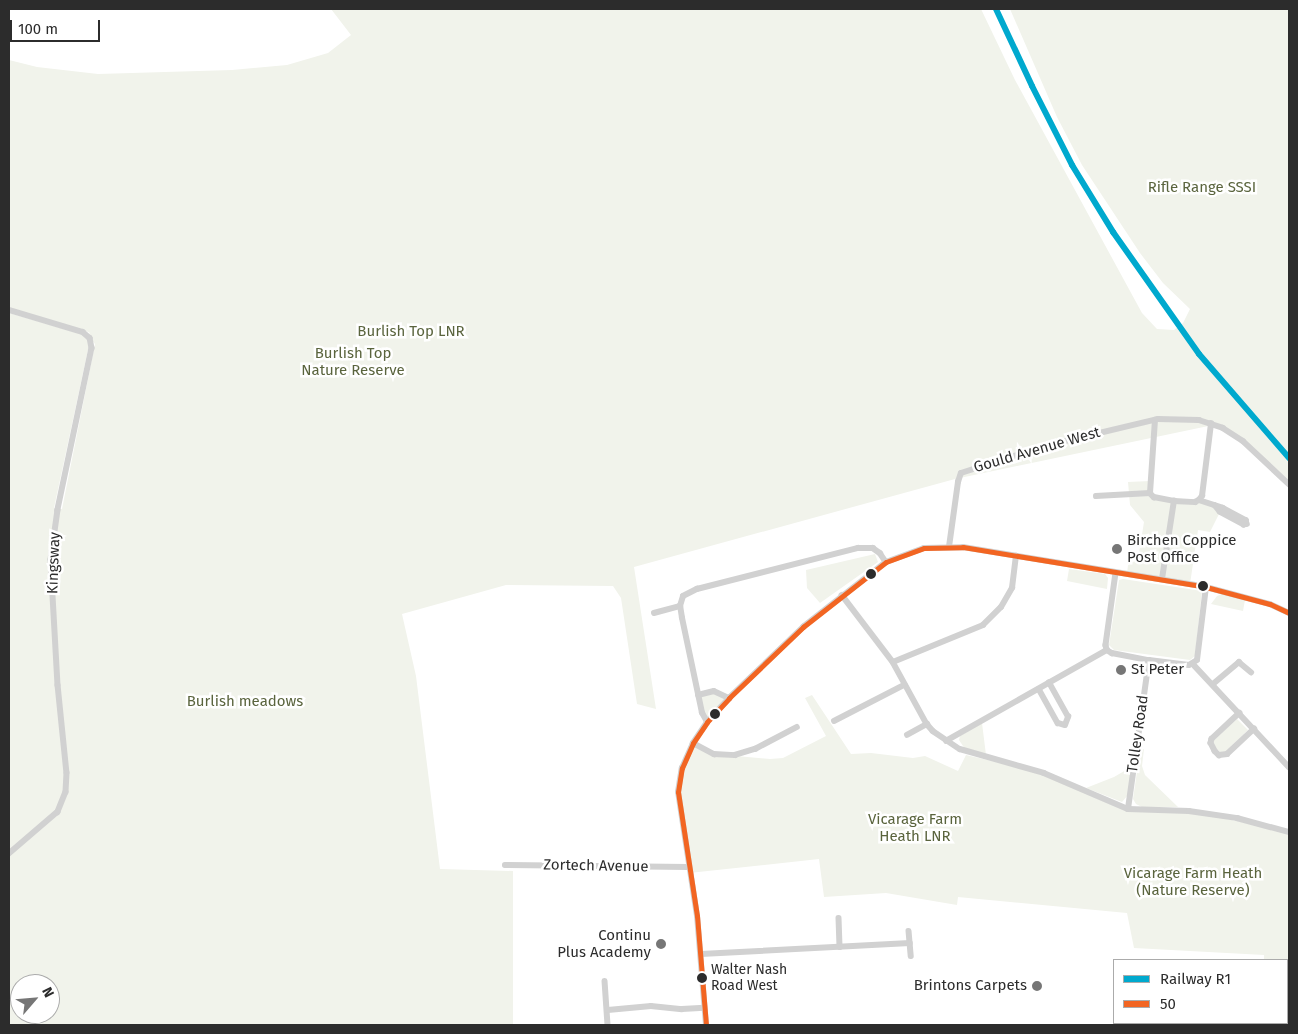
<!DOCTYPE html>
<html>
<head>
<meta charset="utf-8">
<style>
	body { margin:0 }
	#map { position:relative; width:1298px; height:1034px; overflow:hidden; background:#fff; font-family:"Fira Sans",sans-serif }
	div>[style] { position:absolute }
	.green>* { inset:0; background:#f1f3eb }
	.minor>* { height:5.5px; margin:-2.75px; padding:0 2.75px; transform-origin:2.75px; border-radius:2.75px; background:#d1d1d1 }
	.bus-1>* { height:5px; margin:-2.5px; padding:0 2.5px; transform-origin:2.5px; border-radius:2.5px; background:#f26522 }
	.rail-1>* { height:6px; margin:-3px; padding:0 3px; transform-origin:3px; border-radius:3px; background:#00a9ce }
	.dots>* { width:14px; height:14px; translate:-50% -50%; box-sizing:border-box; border:2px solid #fff; border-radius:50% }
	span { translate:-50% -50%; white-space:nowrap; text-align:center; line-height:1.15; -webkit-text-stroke:5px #fff; paint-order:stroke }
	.bus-label { font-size:14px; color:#2c2c2c }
	.left { translate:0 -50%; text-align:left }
	.park-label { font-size:15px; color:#5a643d }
	.street-label { font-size:15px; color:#2c2c2c }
	.poi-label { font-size:15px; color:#2c2c2c }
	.right { translate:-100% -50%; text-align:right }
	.frame { position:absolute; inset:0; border:10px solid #2c2c2c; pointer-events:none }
	.legend { position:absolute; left:1113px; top:959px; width:175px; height:65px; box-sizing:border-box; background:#fff; border:1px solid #ababab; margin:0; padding:6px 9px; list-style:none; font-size:15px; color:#2c2c2c }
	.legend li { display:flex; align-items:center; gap:10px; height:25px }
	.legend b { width:25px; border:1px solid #ababab }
	.north { position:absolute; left:10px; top:974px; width:50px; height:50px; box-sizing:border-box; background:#fff; border:1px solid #ababab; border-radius:50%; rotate:63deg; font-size:14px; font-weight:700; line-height:20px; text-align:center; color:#2c2c2c }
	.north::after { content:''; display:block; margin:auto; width:18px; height:22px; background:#767676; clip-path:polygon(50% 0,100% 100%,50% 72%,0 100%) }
	.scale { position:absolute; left:10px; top:20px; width:90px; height:22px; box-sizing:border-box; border:2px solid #2c2c2c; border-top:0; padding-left:6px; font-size:15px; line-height:18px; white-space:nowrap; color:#2c2c2c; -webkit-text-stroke:4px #fff; paint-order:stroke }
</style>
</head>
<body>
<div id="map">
	<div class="green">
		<i style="clip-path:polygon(evenodd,331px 9px,981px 9px,1015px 80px,1142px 313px,1157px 329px,1174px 330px,1183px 323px,1190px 309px,1163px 283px,1140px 253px,1082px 165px,1057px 117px,1010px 9px,1289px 9px,1289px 481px,1218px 424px,955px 479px,634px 567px,656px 709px,637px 704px,621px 598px,613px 586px,506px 585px,402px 614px,416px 676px,440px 869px,513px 871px,513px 1025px,9px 1025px,9px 313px,81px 334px,87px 337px,89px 345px,54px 508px,62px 509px,95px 344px,88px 335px,90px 333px,84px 330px,9px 308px,9px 60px,37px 67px,98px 74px,232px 70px,287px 65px,328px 53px,351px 35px,331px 9px,20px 984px,50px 984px,50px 1014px,20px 1014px,20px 984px)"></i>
		<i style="clip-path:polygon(1150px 481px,1149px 488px,1154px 497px,1199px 500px,1215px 506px,1220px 512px,1210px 532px,1198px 530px,1190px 584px,1127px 574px,1128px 565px,1138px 559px,1144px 522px,1130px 505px,1128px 482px)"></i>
		<i style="clip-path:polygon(875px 554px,878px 562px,820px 603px,807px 588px,806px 570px)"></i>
		<i style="clip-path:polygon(1069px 569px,1105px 574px,1108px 578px,1107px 589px,1067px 581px)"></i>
		<i style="clip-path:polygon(1123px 579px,1202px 591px,1195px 656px,1190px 660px,1114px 650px,1109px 645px,1119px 580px)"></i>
		<i style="clip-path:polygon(1222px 594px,1245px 600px,1243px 611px,1211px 604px,1217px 596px)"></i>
		<i style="clip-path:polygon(709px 691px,729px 698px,708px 721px,702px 713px,698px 695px)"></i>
		<i style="clip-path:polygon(812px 695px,851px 754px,871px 753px,913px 758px,925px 756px,958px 771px,966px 755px,1044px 773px,1128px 809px,1189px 811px,1289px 832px,1289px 979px,1287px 979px,1287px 960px,1264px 960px,1264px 955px,1134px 948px,1127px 913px,958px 897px,957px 905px,886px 893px,824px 897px,819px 859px,689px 873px,679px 778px,693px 743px,714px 754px,770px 759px,783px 758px,826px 736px,805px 698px)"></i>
		<i style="clip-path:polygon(1237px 719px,1248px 730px,1225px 752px,1220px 752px,1214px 746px,1214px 740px)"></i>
		<i style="clip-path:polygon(982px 723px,986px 755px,965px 749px,959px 740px,960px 736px)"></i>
		<i style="clip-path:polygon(1144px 749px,1142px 766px,1145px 775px,1178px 807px,1142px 807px,1136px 804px,1133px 799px,1140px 751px)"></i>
		<i style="clip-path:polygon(1126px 770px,1131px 773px,1128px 795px,1122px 802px,1086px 788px,1114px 777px)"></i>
	</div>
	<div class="minor">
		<i style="left:9px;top:310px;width:77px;rotate:16.6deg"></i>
		<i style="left:83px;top:332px;width:9px;rotate:41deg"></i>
		<i style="left:90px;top:338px;width:10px;rotate:79deg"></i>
		<i style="left:92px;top:348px;width:166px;rotate:101.9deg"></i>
		<i style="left:58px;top:510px;width:50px;rotate:98deg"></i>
		<i style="left:51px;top:560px;width:125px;rotate:86.8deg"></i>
		<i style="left:58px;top:685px;width:88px;rotate:84.2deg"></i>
		<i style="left:67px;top:773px;width:19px;rotate:93deg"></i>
		<i style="left:66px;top:792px;width:22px;rotate:112deg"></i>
		<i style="left:58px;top:812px;width:65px;rotate:139.4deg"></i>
		<i style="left:1150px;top:493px;width:73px;rotate:-86.1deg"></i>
		<i style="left:1096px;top:496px;width:54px;rotate:-3.2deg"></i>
		<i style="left:1150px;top:493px;width:6px;rotate:45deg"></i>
		<i style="left:1154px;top:497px;width:20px;rotate:11deg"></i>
		<i style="left:1174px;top:501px;width:21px;rotate:3deg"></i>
		<i style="left:1195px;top:502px;width:4px;rotate:-27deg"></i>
		<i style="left:1199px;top:500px;width:25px;rotate:18deg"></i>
		<i style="left:1223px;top:508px;width:26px;rotate:28deg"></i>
		<i style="left:1246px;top:520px;width:4px;rotate:76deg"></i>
		<i style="left:1247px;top:524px;width:3px;rotate:162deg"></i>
		<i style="left:1244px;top:525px;width:27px;rotate:-152deg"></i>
		<i style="left:1220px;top:512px;width:8px;rotate:-130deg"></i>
		<i style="left:1199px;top:500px;width:5px;rotate:-53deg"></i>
		<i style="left:1202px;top:496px;width:73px;rotate:-82.9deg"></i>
		<i style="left:949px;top:547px;width:66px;rotate:-82.1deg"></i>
		<i style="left:958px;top:482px;width:9px;rotate:-72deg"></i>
		<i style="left:961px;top:473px;width:92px;rotate:-17.7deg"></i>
		<i style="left:1049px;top:445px;width:112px;rotate:-13.4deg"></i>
		<i style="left:1158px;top:419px;width:41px;rotate:1.4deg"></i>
		<i style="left:1199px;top:420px;width:25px;rotate:18deg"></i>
		<i style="left:1223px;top:428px;width:24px;rotate:33deg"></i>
		<i style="left:1243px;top:441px;width:63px;rotate:43.1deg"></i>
		<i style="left:1116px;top:573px;width:73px;rotate:97.9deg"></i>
		<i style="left:1106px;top:645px;width:5px;rotate:79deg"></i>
		<i style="left:1107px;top:650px;width:6px;rotate:31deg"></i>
		<i style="left:1112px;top:653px;width:38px;rotate:11deg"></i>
		<i style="left:1149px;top:660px;width:40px;rotate:7.1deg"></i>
		<i style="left:1189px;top:665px;width:9px;rotate:-32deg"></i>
		<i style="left:1197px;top:660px;width:74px;rotate:-83deg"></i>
		<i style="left:1162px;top:579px;width:79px;rotate:-81.3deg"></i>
		<i style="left:842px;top:595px;width:84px;rotate:52.7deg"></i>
		<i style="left:893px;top:662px;width:71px;rotate:61.3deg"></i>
		<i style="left:927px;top:724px;width:9px;rotate:49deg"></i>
		<i style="left:933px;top:731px;width:32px;rotate:34deg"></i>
		<i style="left:960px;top:749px;width:87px;rotate:15.9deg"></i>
		<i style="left:1044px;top:773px;width:91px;rotate:23.2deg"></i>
		<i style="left:1128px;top:809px;width:61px;rotate:1.9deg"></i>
		<i style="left:1189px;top:811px;width:49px;rotate:8.3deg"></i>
		<i style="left:1237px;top:818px;width:54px;rotate:15.1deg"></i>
		<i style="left:654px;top:613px;width:27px;rotate:-15deg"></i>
		<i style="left:893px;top:662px;width:97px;rotate:-22.3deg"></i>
		<i style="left:983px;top:625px;width:25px;rotate:-45deg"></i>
		<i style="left:1001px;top:607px;width:22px;rotate:-60deg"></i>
		<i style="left:1012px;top:588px;width:32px;rotate:-83deg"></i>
		<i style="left:1193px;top:664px;width:141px;rotate:47deg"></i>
		<i style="left:1213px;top:684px;width:34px;rotate:-40deg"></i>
		<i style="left:1239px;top:662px;width:16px;rotate:40deg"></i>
		<i style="left:1039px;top:689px;width:39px;rotate:61deg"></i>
		<i style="left:1058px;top:723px;width:7px;rotate:16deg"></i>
		<i style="left:1065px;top:725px;width:9px;rotate:-69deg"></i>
		<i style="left:1068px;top:717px;width:39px;rotate:-119deg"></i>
		<i style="left:698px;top:695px;width:16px;rotate:-14deg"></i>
		<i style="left:714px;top:691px;width:17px;rotate:25deg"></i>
		<i style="left:1240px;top:713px;width:38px;rotate:137deg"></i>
		<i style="left:1212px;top:739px;width:4px;rotate:104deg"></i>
		<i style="left:1211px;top:743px;width:9px;rotate:63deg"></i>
		<i style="left:1215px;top:751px;width:6px;rotate:45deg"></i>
		<i style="left:1219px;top:755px;width:8px;rotate:-7deg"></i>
		<i style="left:1227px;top:754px;width:37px;rotate:-43deg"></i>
		<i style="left:834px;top:721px;width:79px;rotate:-27.2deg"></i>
		<i style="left:707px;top:722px;width:10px;rotate:-119deg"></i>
		<i style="left:702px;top:713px;width:97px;rotate:-101.9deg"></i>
		<i style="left:682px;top:618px;width:12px;rotate:-99deg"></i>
		<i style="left:680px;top:606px;width:10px;rotate:-73deg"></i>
		<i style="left:683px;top:596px;width:16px;rotate:-27deg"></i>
		<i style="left:697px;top:589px;width:166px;rotate:-14.3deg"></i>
		<i style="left:858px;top:548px;width:15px"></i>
		<i style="left:873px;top:548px;width:9px;rotate:36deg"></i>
		<i style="left:880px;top:553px;width:11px;rotate:56deg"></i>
		<i style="left:907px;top:735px;width:23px;rotate:-29deg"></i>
		<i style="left:946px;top:741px;width:185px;rotate:-29.5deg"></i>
		<i style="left:693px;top:743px;width:24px;rotate:28deg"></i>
		<i style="left:714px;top:754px;width:21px;rotate:3deg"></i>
		<i style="left:735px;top:755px;width:21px;rotate:-17deg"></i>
		<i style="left:755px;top:749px;width:47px;rotate:-27.6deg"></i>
		<i style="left:1128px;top:809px;width:150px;rotate:-82deg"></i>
		<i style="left:505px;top:865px;width:183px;rotate:0.6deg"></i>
		<i style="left:839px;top:918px;width:29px;rotate:88deg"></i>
		<i style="left:909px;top:931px;width:25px;rotate:85deg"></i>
		<i style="left:701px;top:954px;width:209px;rotate:-3deg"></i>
		<i style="left:605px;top:981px;width:44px;rotate:86.1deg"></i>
		<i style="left:608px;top:1010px;width:43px;rotate:-5.3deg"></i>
		<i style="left:651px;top:1006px;width:31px;rotate:6deg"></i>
		<i style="left:682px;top:1009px;width:22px;rotate:-3deg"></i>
		<i style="left:706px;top:1025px;width:109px;rotate:-94.7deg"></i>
		<i style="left:697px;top:916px;width:125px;rotate:-98.7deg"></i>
		<i style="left:678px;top:792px;width:24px;rotate:-81deg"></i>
		<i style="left:682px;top:768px;width:27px;rotate:-66deg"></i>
		<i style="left:693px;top:743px;width:25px;rotate:-56deg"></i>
		<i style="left:707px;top:722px;width:33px;rotate:-47deg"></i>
		<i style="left:729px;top:698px;width:103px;rotate:-43.8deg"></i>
		<i style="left:803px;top:627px;width:105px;rotate:-38.1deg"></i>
		<i style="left:886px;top:562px;width:40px;rotate:-20.2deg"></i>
		<i style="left:924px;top:548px;width:39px;rotate:-1deg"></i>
		<i style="left:963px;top:547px;width:246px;rotate:9.3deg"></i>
		<i style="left:1206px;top:587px;width:66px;rotate:14.9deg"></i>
		<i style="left:1270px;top:604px;width:21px;rotate:25deg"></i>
	</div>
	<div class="bus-1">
		<i style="left:706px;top:1025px;width:109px;rotate:-94.7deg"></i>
		<i style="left:697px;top:916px;width:125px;rotate:-98.7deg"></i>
		<i style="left:678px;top:792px;width:24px;rotate:-81deg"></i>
		<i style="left:682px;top:768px;width:27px;rotate:-66deg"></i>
		<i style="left:693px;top:743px;width:25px;rotate:-56deg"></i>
		<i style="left:707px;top:722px;width:33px;rotate:-47deg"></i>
		<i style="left:729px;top:698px;width:103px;rotate:-43.8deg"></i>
		<i style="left:803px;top:627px;width:105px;rotate:-38.1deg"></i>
		<i style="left:886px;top:562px;width:40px;rotate:-20.2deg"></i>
		<i style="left:924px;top:548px;width:39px;rotate:-1deg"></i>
		<i style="left:963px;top:547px;width:246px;rotate:9.3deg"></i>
		<i style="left:1206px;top:587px;width:66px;rotate:14.9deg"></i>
		<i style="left:1270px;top:604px;width:21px;rotate:25deg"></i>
	</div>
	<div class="rail-1">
		<i style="left:996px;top:9px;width:85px;rotate:64.9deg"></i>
		<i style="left:1032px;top:86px;width:89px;rotate:63.1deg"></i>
		<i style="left:1072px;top:165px;width:79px;rotate:58.5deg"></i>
		<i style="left:1113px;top:232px;width:149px;rotate:54.8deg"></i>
		<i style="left:1199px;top:354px;width:138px;rotate:49.1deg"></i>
	</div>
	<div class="dots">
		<i style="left:1117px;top:549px;background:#767676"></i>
		<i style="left:871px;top:574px;background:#2c2c2c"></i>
		<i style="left:1203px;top:586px;background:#2c2c2c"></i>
		<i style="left:1121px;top:670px;background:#767676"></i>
		<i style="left:715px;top:714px;background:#2c2c2c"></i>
		<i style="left:661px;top:944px;background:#767676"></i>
		<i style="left:702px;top:978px;background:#2c2c2c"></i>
		<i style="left:1037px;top:986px;background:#767676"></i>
	</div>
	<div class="bus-label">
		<span class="left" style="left:711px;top:978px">Walter Nash<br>Road West</span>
	</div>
	<div class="park-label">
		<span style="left:1202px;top:188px">Rifle Range SSSI</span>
		<span style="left:411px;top:332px">Burlish Top LNR</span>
		<span style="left:353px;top:362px">Burlish Top<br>Nature Reserve</span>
		<span style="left:245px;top:702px">Burlish meadows</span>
		<span style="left:915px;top:828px">Vicarage Farm<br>Heath LNR</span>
		<span style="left:1193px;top:882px">Vicarage Farm Heath<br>(Nature Reserve)</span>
	</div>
	<div class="street-label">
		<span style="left:1037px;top:450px;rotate:-16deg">Gould Avenue West</span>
		<span style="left:54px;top:563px;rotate:-88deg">Kingsway</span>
		<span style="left:1138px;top:734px;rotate:-82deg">Tolley Road</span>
		<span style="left:596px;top:866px;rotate:1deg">Zortech Avenue</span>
	</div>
	<div class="poi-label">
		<span class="left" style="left:1127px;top:549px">Birchen Coppice<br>Post Office</span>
		<span class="left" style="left:1131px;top:670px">St Peter</span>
		<span class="right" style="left:651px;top:944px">Continu<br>Plus Academy</span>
		<span class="right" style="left:1027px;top:986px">Brintons Carpets</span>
	</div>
	<div class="frame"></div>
	<ul class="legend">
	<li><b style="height:6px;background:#00a9ce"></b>Railway R1</li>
	<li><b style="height:6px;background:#f26522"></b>50</li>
	</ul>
	<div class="north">N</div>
	<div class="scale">100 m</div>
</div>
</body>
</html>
